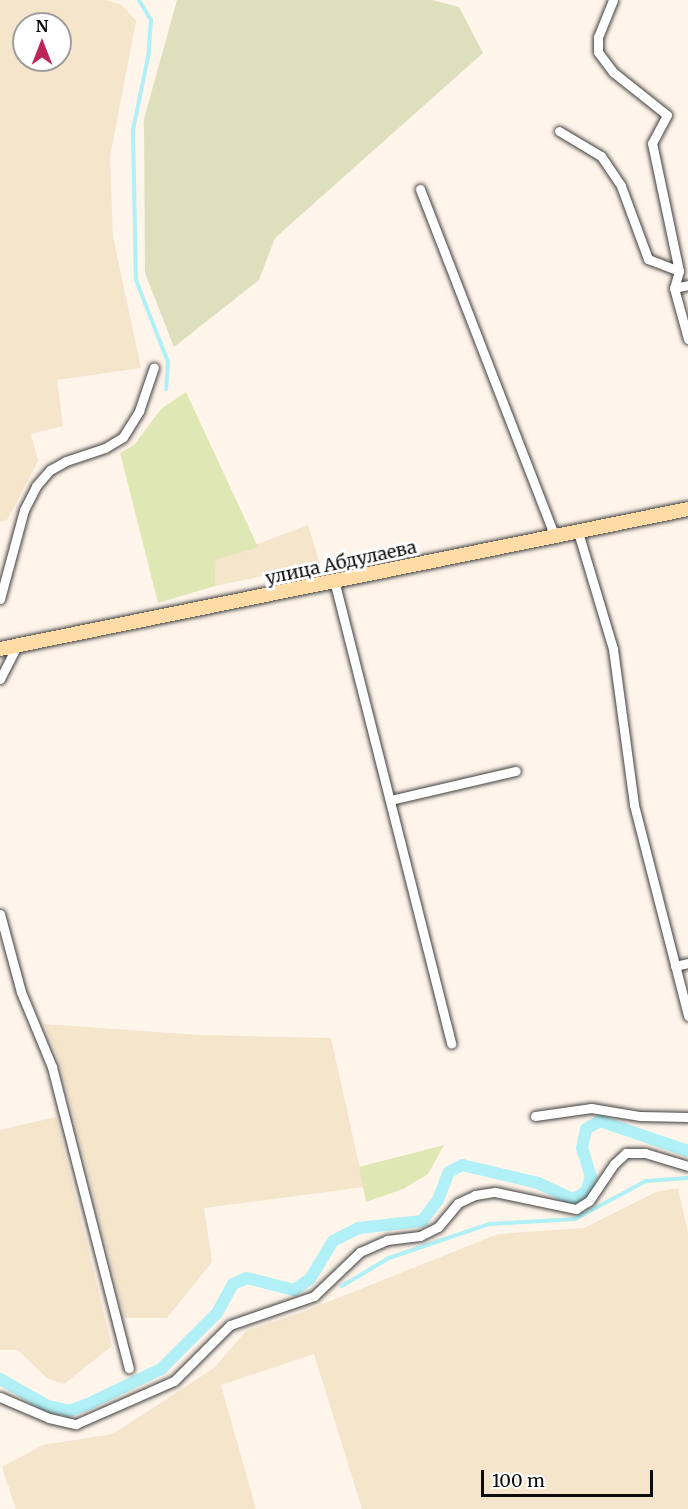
<!DOCTYPE html>
<html>
<head>
<meta charset="utf-8">
<style>
	body { margin:0 }
	#map { position:relative; width:688px; height:1509px; overflow:hidden; background:#fff5ea; font-family:Merriweather,serif }
	div>[style] { position:absolute }
	.farmland>* { inset:0; background:#f4e5cb }
	.green>* { inset:0; background:#dfe8b5 }
	.cemetery>* { inset:0; background:#dedfbd }
	.stream>* { height:4px; margin:-2px; padding:0 2px; transform-origin:2px; border-radius:2px; background:#b0f0f6 }
	.canal>* { height:12px; margin:-6px; padding:0 6px; transform-origin:6px; border-radius:6px; background:#b0f0f6 }
	.roads { filter:drop-shadow(0 0 2px #3f3f3f) drop-shadow(0 0 2px #3f3f3f) }
	.street>* { height:9px; margin:-4.5px; padding:0 4.5px; transform-origin:4.5px; border-radius:4.5px; background:#fff }
	.secondary>* { height:14px; margin:-7px; padding:0 7px; transform-origin:7px; border-radius:7px; background:#ffdba5 }
	span { translate:-50% -50%; white-space:nowrap; text-align:center; line-height:1.15; -webkit-text-stroke:6px #fff; paint-order:stroke }
	.street-label { font-size:18px; color:#0c0c0c }
	.north { position:absolute; left:12px; top:12px; width:60px; height:60px; box-sizing:border-box; background:#fff; border:2px solid #9e9e9e; border-radius:50%; rotate:0deg; font-size:16px; font-weight:700; line-height:24px; text-align:center; color:#0c0c0c }
	.north::after { content:''; display:block; margin:auto; width:21px; height:27px; background:#bb2558; clip-path:polygon(50% 0,100% 100%,50% 72%,0 100%) }
	.scale { position:absolute; left:481px; top:1470px; width:172px; height:27px; box-sizing:border-box; border:3px solid #0c0c0c; border-top:0; padding-left:8px; font-size:18px; line-height:21px; white-space:nowrap; color:#0c0c0c; -webkit-text-stroke:4px #fff; paint-order:stroke }
</style>
</head>
<body>
<div id="map">
	<div class="farmland">
		<i style="clip-path:polygon(evenodd,0 0,107px 0,122px 5px,136px 21px,110px 157px,113px 237px,141px 368px,57px 380px,63px 426px,31px 434px,38px 461px,7px 520px,0 522px,0 0,24px 24px,60px 24px,60px 60px,24px 60px,24px 24px)"></i>
		<i style="clip-path:polygon(308px 525px,320px 564px,215px 586px,216px 560px)"></i>
		<i style="clip-path:polygon(44px 1024px,199px 1035px,331px 1038px,364px 1187px,204px 1208px,212px 1262px,167px 1318px,125px 1318px,59px 1060px)"></i>
		<i style="clip-path:polygon(56px 1117px,112px 1346px,64px 1384px,47px 1378px,18px 1350px,0 1350px,0 1130px)"></i>
		<i style="clip-path:polygon(678px 1188px,688px 1233px,688px 1509px,362px 1509px,314px 1354px,221px 1385px,256px 1509px,16px 1509px,2px 1467px,43px 1445px,113px 1434px,214px 1368px,246px 1331px,303px 1312px,498px 1234px,584px 1228px,656px 1192px)"></i>
	</div>
	<div class="green">
		<i style="clip-path:polygon(186px 392px,258px 547px,216px 560px,215px 586px,158px 603px,120px 453px,134px 445px,161px 409px)"></i>
		<i style="clip-path:polygon(444px 1145px,428px 1174px,403px 1189px,366px 1202px,359px 1167px)"></i>
	</div>
	<div class="cemetery">
		<i style="clip-path:polygon(177px 0,432px 0,459px 7px,483px 53px,275px 238px,259px 280px,174px 347px,145px 273px,144px 119px)"></i>
	</div>
	<div class="stream">
		<i style="left:139px;top:0;width:23px;rotate:59deg"></i>
		<i style="left:151px;top:20px;width:32px;rotate:94deg"></i>
		<i style="left:149px;top:52px;width:80px;rotate:101.6deg"></i>
		<i style="left:133px;top:130px;width:150px;rotate:88.9deg"></i>
		<i style="left:136px;top:280px;width:88px;rotate:68.7deg"></i>
		<i style="left:168px;top:362px;width:27px;rotate:94deg"></i>
		<i style="left:342px;top:1286px;width:55px;rotate:-30.8deg"></i>
		<i style="left:389px;top:1258px;width:106px;rotate:-18.8deg"></i>
		<i style="left:489px;top:1224px;width:86px;rotate:-3.3deg"></i>
		<i style="left:575px;top:1219px;width:81px;rotate:-28.2deg"></i>
		<i style="left:646px;top:1181px;width:42px;rotate:-4.1deg"></i>
	</div>
	<div class="canal">
		<i style="left:0;top:1379px;width:55px;rotate:29.4deg"></i>
		<i style="left:48px;top:1406px;width:22px;rotate:13deg"></i>
		<i style="left:69px;top:1411px;width:20px;rotate:-20deg"></i>
		<i style="left:88px;top:1404px;width:81px;rotate:-25.6deg"></i>
		<i style="left:161px;top:1369px;width:79px;rotate:-45deg"></i>
		<i style="left:217px;top:1313px;width:33px;rotate:-61deg"></i>
		<i style="left:233px;top:1284px;width:15px;rotate:-23deg"></i>
		<i style="left:247px;top:1278px;width:49px;rotate:14.3deg"></i>
		<i style="left:294px;top:1290px;width:19px;rotate:-35deg"></i>
		<i style="left:310px;top:1279px;width:44px;rotate:-58.8deg"></i>
		<i style="left:333px;top:1241px;width:29px;rotate:-27deg"></i>
		<i style="left:359px;top:1228px;width:63px;rotate:-6.3deg"></i>
		<i style="left:422px;top:1221px;width:26px;rotate:-53deg"></i>
		<i style="left:438px;top:1200px;width:30px;rotate:-69deg"></i>
		<i style="left:449px;top:1172px;width:15px;rotate:-28deg"></i>
		<i style="left:462px;top:1165px;width:78px;rotate:13.3deg"></i>
		<i style="left:538px;top:1183px;width:38px;rotate:25deg"></i>
		<i style="left:573px;top:1199px;width:15px;rotate:-28deg"></i>
		<i style="left:586px;top:1192px;width:16px;rotate:-72deg"></i>
		<i style="left:591px;top:1177px;width:30px;rotate:-107deg"></i>
		<i style="left:582px;top:1148px;width:19px;rotate:-78deg"></i>
		<i style="left:586px;top:1129px;width:16px;rotate:-30deg"></i>
		<i style="left:600px;top:1121px;width:93px;rotate:18.8deg"></i>
	</div>
	<div class="roads">
		<div class="street">
			<i style="left:613px;top:0;width:40px;rotate:112deg"></i>
			<i style="left:598px;top:37px;width:15px;rotate:90deg"></i>
			<i style="left:598px;top:52px;width:25px;rotate:53deg"></i>
			<i style="left:613px;top:72px;width:69px;rotate:38.5deg"></i>
			<i style="left:667px;top:115px;width:32px;rotate:118deg"></i>
			<i style="left:652px;top:143px;width:131px;rotate:78.1deg"></i>
			<i style="left:679px;top:271px;width:18px;rotate:106deg"></i>
			<i style="left:674px;top:288px;width:53px;rotate:74.6deg"></i>
			<i style="left:559px;top:131px;width:49px;rotate:30.8deg"></i>
			<i style="left:601px;top:156px;width:36px;rotate:56deg"></i>
			<i style="left:621px;top:186px;width:78px;rotate:69.7deg"></i>
			<i style="left:648px;top:259px;width:33px;rotate:21deg"></i>
			<i style="left:420px;top:189px;width:373px;rotate:68.8deg"></i>
			<i style="left:674px;top:288px;width:14px;rotate:-12deg"></i>
			<i style="left:578px;top:532px;width:122px;rotate:73.3deg"></i>
			<i style="left:613px;top:649px;width:157px;rotate:82.3deg"></i>
			<i style="left:634px;top:805px;width:218px;rotate:75.6deg"></i>
			<i style="left:335px;top:584px;width:474px;rotate:75.8deg"></i>
			<i style="left:0;top:599px;width:92px;rotate:-74.9deg"></i>
			<i style="left:24px;top:510px;width:27px;rotate:-63deg"></i>
			<i style="left:36px;top:486px;width:21px;rotate:-49deg"></i>
			<i style="left:50px;top:470px;width:18px;rotate:-29deg"></i>
			<i style="left:66px;top:461px;width:41px;rotate:-18.4deg"></i>
			<i style="left:105px;top:448px;width:21px;rotate:-31deg"></i>
			<i style="left:123px;top:437px;width:31px;rotate:-58deg"></i>
			<i style="left:139px;top:411px;width:46px;rotate:-71.2deg"></i>
			<i style="left:0;top:679px;width:37px;rotate:-63deg"></i>
			<i style="left:390px;top:800px;width:129px;rotate:-13deg"></i>
			<i style="left:0;top:914px;width:81px;rotate:74.9deg"></i>
			<i style="left:21px;top:992px;width:81px;rotate:67.5deg"></i>
			<i style="left:52px;top:1067px;width:311px;rotate:75.7deg"></i>
			<i style="left:675px;top:966px;width:13px;rotate:-13deg"></i>
			<i style="left:535px;top:1116px;width:57px;rotate:-8.1deg"></i>
			<i style="left:591px;top:1108px;width:50px;rotate:9.3deg"></i>
			<i style="left:640px;top:1116px;width:48px;rotate:1.2deg"></i>
			<i style="left:0;top:1397px;width:53px;rotate:23.2deg"></i>
			<i style="left:49px;top:1418px;width:28px;rotate:13deg"></i>
			<i style="left:76px;top:1424px;width:107px;rotate:-23.7deg"></i>
			<i style="left:174px;top:1381px;width:79px;rotate:-45deg"></i>
			<i style="left:230px;top:1325px;width:89px;rotate:-19deg"></i>
			<i style="left:314px;top:1296px;width:64px;rotate:-43.7deg"></i>
			<i style="left:360px;top:1252px;width:30px;rotate:-24deg"></i>
			<i style="left:387px;top:1240px;width:33px;rotate:-7deg"></i>
			<i style="left:420px;top:1236px;width:20px;rotate:-27deg"></i>
			<i style="left:438px;top:1227px;width:31px;rotate:-50deg"></i>
			<i style="left:458px;top:1203px;width:19px;rotate:-25deg"></i>
			<i style="left:475px;top:1195px;width:20px;rotate:-9deg"></i>
			<i style="left:495px;top:1192px;width:83px;rotate:11.9deg"></i>
			<i style="left:576px;top:1209px;width:15px;rotate:-32deg"></i>
			<i style="left:589px;top:1201px;width:45px;rotate:-56deg"></i>
			<i style="left:614px;top:1164px;width:16px;rotate:-43deg"></i>
			<i style="left:626px;top:1153px;width:19px"></i>
			<i style="left:645px;top:1153px;width:45px;rotate:16.8deg"></i>
		</div>
		<div class="secondary">
			<i style="left:0;top:649px;width:702px;rotate:-11.5deg"></i>
		</div>
	</div>
	<div class="street-label">
		<span style="left:341px;top:563px;rotate:-12deg">улица Абдулаева</span>
	</div>
	<div class="north">N</div>
	<div class="scale">100 m</div>
</div>
</body>
</html>
